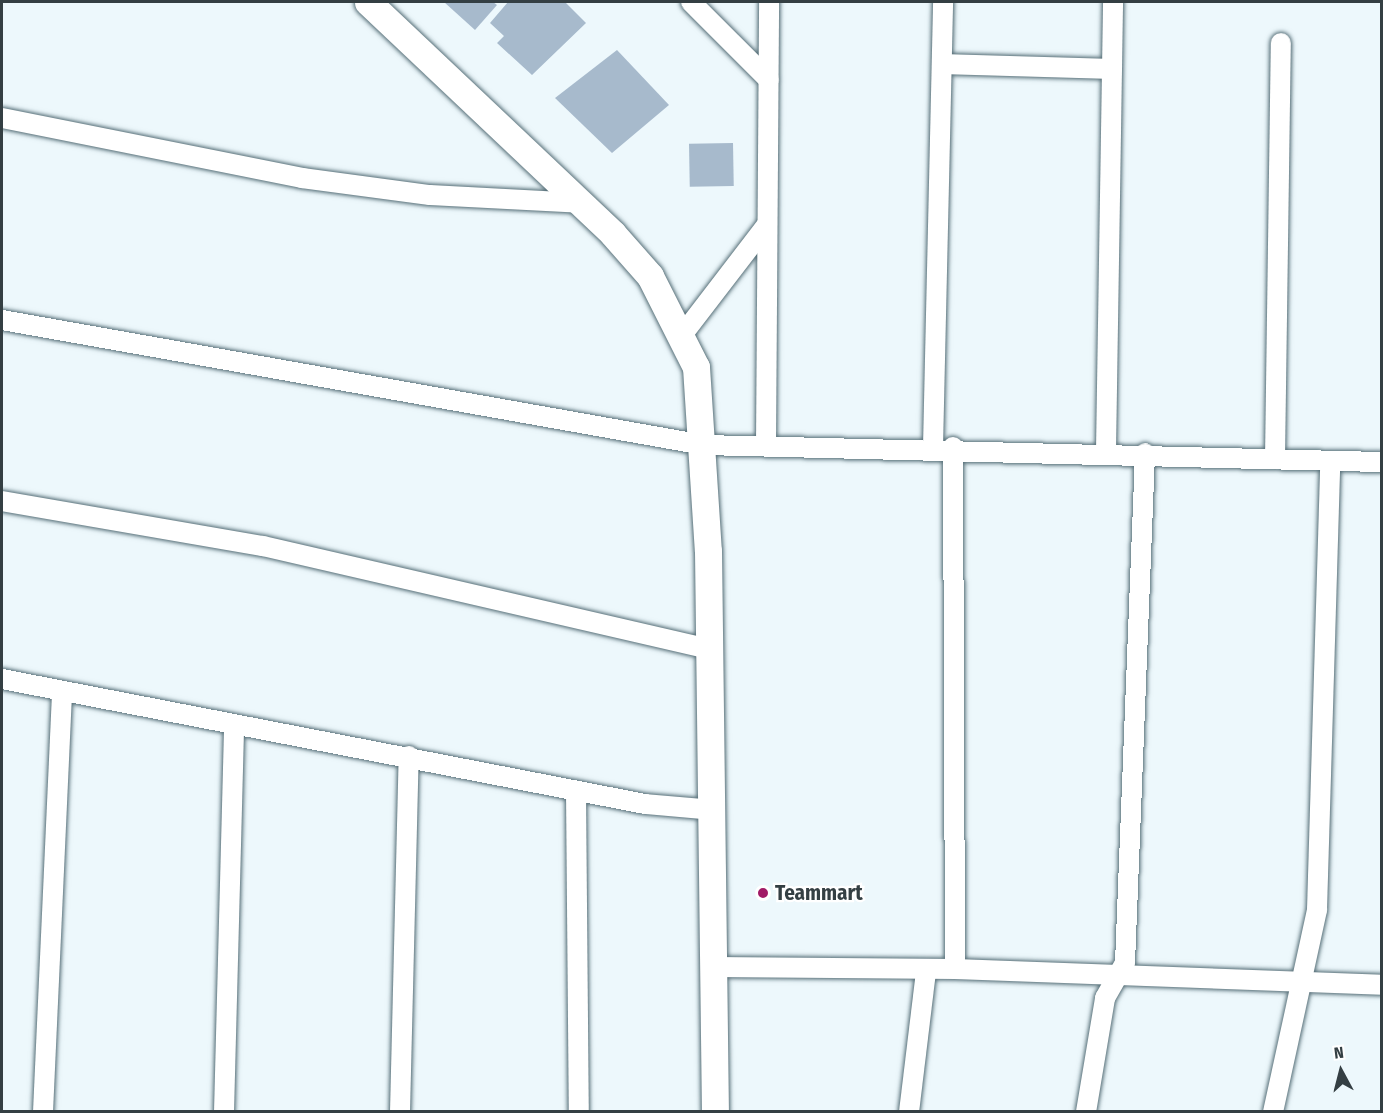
<!DOCTYPE html>
<html>
<head>
<meta charset="utf-8">
<style>
	body { margin:0 }
	#map { position:relative; width:1383px; height:1113px; overflow:hidden; background:#edf8fc; font-family:"Fira Sans Condensed",sans-serif }
	div>[style] { position:absolute }
	.building>* { inset:0; background:#a7bacc; transform-origin:0 0 }
	.roads { filter:drop-shadow(0 0 2px #566f78) drop-shadow(0 0 2px #566f78) }
	.street>* { height:20px; margin:-10px; padding:0 10px; transform-origin:10px; border-radius:10px; background:#fff }
	.secondary>* { height:27px; margin:-13.5px; padding:0 13.5px; transform-origin:13.5px; border-radius:13.5px; background:#fff }
	.dots>* { width:16px; height:16px; translate:-50% -50%; box-sizing:border-box; border:3px solid #fff; border-radius:50% }
	span { translate:-50% -50%; white-space:nowrap; text-align:center; line-height:1.15; -webkit-text-stroke:4.5px #fff; paint-order:stroke }
	.poi-label { font-size:21px; color:#343f43; font-weight:700 }
	.left { translate:0 -50%; text-align:left }
	.frame { position:absolute; inset:0; border:3px solid #343f43; pointer-events:none }
	.north { position:absolute; left:1311px; top:1041px; width:60px; height:60px; -webkit-text-stroke:4px #fff; paint-order:stroke; rotate:353deg; font-size:16px; font-weight:700; line-height:24px; text-align:center; color:#343f43 }
	.north::after { content:''; display:block; margin:auto; width:21px; height:27px; background:#343f43; clip-path:polygon(50% 0,100% 100%,50% 72%,0 100%) }
</style>
</head>
<body>
<div id="map">
	<div class="building">
		<i style="clip-path:polygon(444px 2px,493px 2px,497px 5px,475px 30px)"></i>
		<i style="clip-path:polygon(508px 2px,565px 2px,586px 23px,532px 75px,497px 43px,504px 36px,490px 23px)"></i>
		<i style="clip-path:polygon(617px 50px,669px 105px,612px 153px,555px 98px)"></i>
		<i style="left:733px;top:143px;width:43px;height:44px;rotate:89deg"></i>
	</div>
	<div class="roads">
		<div class="street">
			<i style="left:691px;top:2px;width:110px;rotate:45deg"></i>
			<i style="left:942px;top:64px;width:170px;rotate:1.7deg"></i>
			<i style="left:2px;top:118px;width:306px;rotate:11.3deg"></i>
			<i style="left:302px;top:178px;width:129px;rotate:7.6deg"></i>
			<i style="left:430px;top:195px;width:155px;rotate:3deg"></i>
			<i style="left:2px;top:320px;width:713px;rotate:10.1deg"></i>
			<i style="left:704px;top:445px;width:678px;rotate:1.44deg"></i>
			<i style="left:683px;top:334px;width:136px;rotate:-52.5deg"></i>
			<i style="left:766px;top:445px;width:443px;rotate:-89.6deg"></i>
			<i style="left:933px;top:447px;width:445px;rotate:-88.7deg"></i>
			<i style="left:953px;top:447px;width:522px;rotate:89.78deg"></i>
			<i style="left:1106px;top:451px;width:449px;rotate:-89.1deg"></i>
			<i style="left:1275px;top:459px;width:416px;rotate:-89.2deg"></i>
			<i style="left:2px;top:501px;width:265px;rotate:9.8deg"></i>
			<i style="left:263px;top:546px;width:459px;rotate:13deg"></i>
			<i style="left:2px;top:679px;width:655px;rotate:11deg"></i>
			<i style="left:645px;top:804px;width:68px;rotate:5deg"></i>
			<i style="left:576px;top:791px;width:321px;rotate:89.5deg"></i>
			<i style="left:713px;top:967px;width:242px;rotate:0.5deg"></i>
			<i style="left:955px;top:969px;width:427px;rotate:2.1deg"></i>
			<i style="left:43px;top:1112px;width:420px;rotate:-87.4deg"></i>
			<i style="left:224px;top:1112px;width:387px;rotate:-88.5deg"></i>
			<i style="left:400px;top:1112px;width:356px;rotate:-88.6deg"></i>
			<i style="left:909px;top:1112px;width:142px;rotate:-83.1deg"></i>
			<i style="left:1086px;top:1112px;width:116px;rotate:-80.5deg"></i>
			<i style="left:1105px;top:998px;width:40px;rotate:-60.3deg"></i>
			<i style="left:1125px;top:963px;width:510px;rotate:-87.75deg"></i>
			<i style="left:1273px;top:1112px;width:207px;rotate:-77.7deg"></i>
			<i style="left:1317px;top:910px;width:449px;rotate:-88.3deg"></i>
		</div>
		<div class="secondary">
			<i style="left:368px;top:2px;width:337px;rotate:43.4deg"></i>
			<i style="left:613px;top:234px;width:56px;rotate:48.6deg"></i>
			<i style="left:650px;top:276px;width:102px;rotate:63.2deg"></i>
			<i style="left:696px;top:367px;width:184px;rotate:86.3deg"></i>
			<i style="left:708px;top:551px;width:561px;rotate:89.29deg"></i>
		</div>
	</div>
	<div class="dots">
		<i style="left:763px;top:893px;background:#a11a66"></i>
	</div>
	<div class="poi-label">
		<span class="left" style="left:775px;top:893px">Teammart</span>
	</div>
	<div class="frame"></div>
	<div class="north">N</div>
</div>
</body>
</html>
